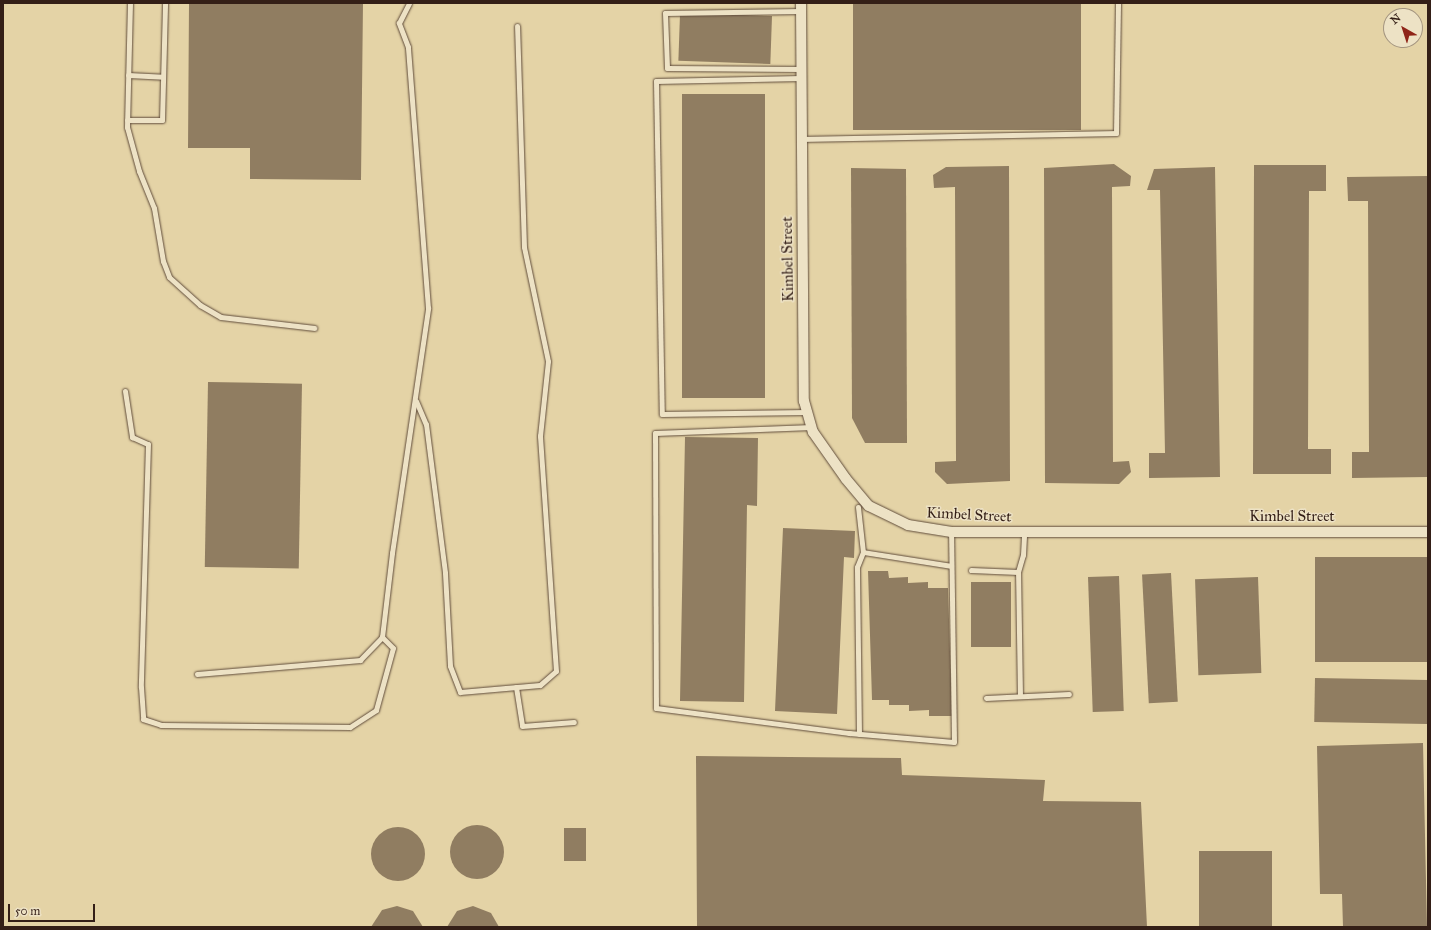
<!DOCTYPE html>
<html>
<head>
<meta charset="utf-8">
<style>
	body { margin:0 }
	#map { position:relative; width:1431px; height:930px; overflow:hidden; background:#e4d3a6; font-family:"IM FELL Great Primer",serif }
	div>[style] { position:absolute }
	.building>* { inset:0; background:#907d61; transform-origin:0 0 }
	.round { border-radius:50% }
	.roads { filter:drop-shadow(0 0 1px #604c3b) drop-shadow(0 0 1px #604c3b) }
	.service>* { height:5px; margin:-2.5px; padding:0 2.5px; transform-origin:2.5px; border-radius:2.5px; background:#ede2c5 }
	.minor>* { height:10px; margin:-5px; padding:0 5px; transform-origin:5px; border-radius:5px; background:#ede2c5 }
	span { translate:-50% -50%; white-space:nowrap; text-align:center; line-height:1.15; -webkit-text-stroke:3px #ede2c5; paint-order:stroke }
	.street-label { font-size:15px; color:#341f17 }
	.frame { position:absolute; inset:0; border:4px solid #341f17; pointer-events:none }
	.north { position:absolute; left:1383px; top:8px; width:40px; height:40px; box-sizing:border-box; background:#ede2c5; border:1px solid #a3947f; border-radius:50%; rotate:321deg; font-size:11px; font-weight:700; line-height:16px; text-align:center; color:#341f17 }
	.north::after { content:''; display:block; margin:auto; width:14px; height:18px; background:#8f2418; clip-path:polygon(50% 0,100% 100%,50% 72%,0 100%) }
	.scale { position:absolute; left:8px; top:904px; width:87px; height:18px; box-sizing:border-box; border:2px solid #341f17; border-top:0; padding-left:5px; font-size:12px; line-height:14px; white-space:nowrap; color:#341f17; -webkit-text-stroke:3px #ede2c5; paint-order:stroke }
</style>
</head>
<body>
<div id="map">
	<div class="building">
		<i style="clip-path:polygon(189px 3px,363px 3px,361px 180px,250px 179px,250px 148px,188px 148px)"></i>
		<i style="left:853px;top:3px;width:228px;height:127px"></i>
		<i style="left:772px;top:16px;width:48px;height:92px;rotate:92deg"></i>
		<i style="left:682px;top:94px;width:83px;height:304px"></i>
		<i style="clip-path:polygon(1114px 164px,1131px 176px,1130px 186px,1112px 187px,1113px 462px,1129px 461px,1131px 472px,1119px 484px,1045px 483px,1044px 168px)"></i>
		<i style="clip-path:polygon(1254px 165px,1326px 165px,1326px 191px,1309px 191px,1308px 449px,1331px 449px,1331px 474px,1253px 474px)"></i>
		<i style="clip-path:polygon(1009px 166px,1010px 481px,947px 484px,935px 472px,935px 462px,956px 461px,955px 187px,934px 188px,933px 175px,946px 167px)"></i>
		<i style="clip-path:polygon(1215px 167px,1220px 477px,1149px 478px,1149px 453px,1165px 453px,1160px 190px,1147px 190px,1154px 169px)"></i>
		<i style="clip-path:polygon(851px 168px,906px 169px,907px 443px,865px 443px,852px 418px)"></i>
		<i style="clip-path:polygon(1428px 176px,1428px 477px,1352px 478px,1352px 452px,1369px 452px,1368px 201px,1348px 201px,1347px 177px)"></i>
		<i style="left:208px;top:382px;width:94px;height:185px;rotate:1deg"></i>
		<i style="clip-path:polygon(685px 437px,758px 438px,757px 506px,747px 505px,744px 702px,680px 701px)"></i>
		<i style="clip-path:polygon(783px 528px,855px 531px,854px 558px,844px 557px,837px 714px,775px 711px)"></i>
		<i style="left:1428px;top:557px;width:105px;height:113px;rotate:90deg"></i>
		<i style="clip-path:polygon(868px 571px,888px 571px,889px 578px,908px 577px,908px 583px,928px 582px,928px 588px,948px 588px,952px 716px,929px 716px,929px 710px,909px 711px,909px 705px,889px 705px,889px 700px,872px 700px)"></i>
		<i style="left:1171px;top:573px;width:129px;height:29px;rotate:87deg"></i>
		<i style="left:1119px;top:576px;width:135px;height:31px;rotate:88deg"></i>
		<i style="left:1258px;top:577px;width:96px;height:63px;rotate:88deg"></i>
		<i style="left:971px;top:582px;width:40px;height:65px"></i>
		<i style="left:1315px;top:678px;width:113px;height:44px;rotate:1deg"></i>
		<i style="clip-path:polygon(1423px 743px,1427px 927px,1343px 927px,1342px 894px,1320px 894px,1317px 746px)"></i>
		<i style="clip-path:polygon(696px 756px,901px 758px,902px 775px,1045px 780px,1043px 801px,1141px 802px,1147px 927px,697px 927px)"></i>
		<i class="round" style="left:450px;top:825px;width:54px;height:54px"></i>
		<i class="round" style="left:371px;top:827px;width:54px;height:54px"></i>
		<i style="left:564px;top:828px;width:22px;height:33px"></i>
		<i style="left:1199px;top:851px;width:73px;height:76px"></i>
		<i style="clip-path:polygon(397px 906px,413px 911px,423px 927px,371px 927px,382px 910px)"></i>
		<i style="clip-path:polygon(473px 906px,491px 913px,499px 927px,447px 927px,457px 911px)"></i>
	</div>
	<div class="roads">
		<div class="service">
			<i style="left:130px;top:3px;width:124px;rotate:91.4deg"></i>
			<i style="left:127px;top:127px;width:46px;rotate:74.7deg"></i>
			<i style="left:139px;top:171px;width:40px;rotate:68deg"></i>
			<i style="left:154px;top:208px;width:54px;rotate:80.4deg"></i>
			<i style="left:163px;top:261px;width:17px;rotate:69deg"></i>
			<i style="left:169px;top:277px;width:42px;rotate:42.1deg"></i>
			<i style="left:200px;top:305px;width:24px;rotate:30deg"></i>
			<i style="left:221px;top:317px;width:94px;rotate:6.7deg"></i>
			<i style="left:801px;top:11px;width:136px;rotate:179.2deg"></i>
			<i style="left:665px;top:13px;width:55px;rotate:87.9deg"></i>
			<i style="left:667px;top:68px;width:134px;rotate:0.4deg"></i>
			<i style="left:128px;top:75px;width:35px;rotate:3deg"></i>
			<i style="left:801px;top:78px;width:145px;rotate:178.8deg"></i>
			<i style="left:656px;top:81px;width:333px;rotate:89deg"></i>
			<i style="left:662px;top:414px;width:145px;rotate:-0.8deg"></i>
			<i style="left:127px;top:120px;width:35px"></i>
			<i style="left:162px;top:120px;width:117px;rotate:-88.5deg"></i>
			<i style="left:802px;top:139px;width:314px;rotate:-1.1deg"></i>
			<i style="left:1116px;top:133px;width:130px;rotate:-89.1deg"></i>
			<i style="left:125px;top:391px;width:47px;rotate:81.3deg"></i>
			<i style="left:132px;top:437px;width:17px;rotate:24deg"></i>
			<i style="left:148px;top:444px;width:243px;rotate:91.7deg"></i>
			<i style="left:141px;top:687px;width:32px;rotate:86deg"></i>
			<i style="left:143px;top:719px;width:19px;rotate:18deg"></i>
			<i style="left:161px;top:725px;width:189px;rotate:0.6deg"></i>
			<i style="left:350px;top:727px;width:31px;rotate:-33deg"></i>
			<i style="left:376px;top:710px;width:64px;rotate:-74.7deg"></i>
			<i style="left:393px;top:648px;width:16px;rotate:-135deg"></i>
			<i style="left:416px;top:401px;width:25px;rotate:67deg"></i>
			<i style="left:426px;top:424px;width:150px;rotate:82.7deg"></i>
			<i style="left:445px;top:573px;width:93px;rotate:86.9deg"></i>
			<i style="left:450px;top:666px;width:28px;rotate:69deg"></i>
			<i style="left:460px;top:692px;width:80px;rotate:-5deg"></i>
			<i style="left:540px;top:685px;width:21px;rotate:-41deg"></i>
			<i style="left:556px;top:671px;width:236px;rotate:-93.9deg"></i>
			<i style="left:540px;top:436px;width:75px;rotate:-83.9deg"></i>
			<i style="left:548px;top:361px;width:116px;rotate:-101.9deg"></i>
			<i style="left:524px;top:247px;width:221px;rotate:-91.8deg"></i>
			<i style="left:812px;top:427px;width:157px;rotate:177.8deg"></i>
			<i style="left:655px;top:433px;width:275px;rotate:89.8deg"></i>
			<i style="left:656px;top:708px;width:195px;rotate:7.4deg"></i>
			<i style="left:849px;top:733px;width:105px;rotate:4.9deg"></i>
			<i style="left:954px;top:742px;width:210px;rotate:-90.8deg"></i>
			<i style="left:858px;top:507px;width:45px;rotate:83.7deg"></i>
			<i style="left:971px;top:570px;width:47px;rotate:2.4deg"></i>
			<i style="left:197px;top:674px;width:164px;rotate:-4.9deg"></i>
			<i style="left:360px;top:660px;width:32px;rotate:-46deg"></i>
			<i style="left:382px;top:637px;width:85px;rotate:-83.2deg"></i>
			<i style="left:392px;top:553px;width:248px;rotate:-81.6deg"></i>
			<i style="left:428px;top:308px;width:262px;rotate:-94.4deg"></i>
			<i style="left:408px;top:47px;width:26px;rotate:-111deg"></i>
			<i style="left:399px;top:23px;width:22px;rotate:-63deg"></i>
			<i style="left:516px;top:687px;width:39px;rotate:81deg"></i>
			<i style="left:522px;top:726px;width:52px;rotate:-4.4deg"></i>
			<i style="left:1020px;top:696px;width:124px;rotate:-90.9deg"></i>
			<i style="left:1018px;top:572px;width:18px;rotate:-74deg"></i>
			<i style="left:1023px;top:555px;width:22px;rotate:-87deg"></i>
			<i style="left:986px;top:698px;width:83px;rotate:-2.8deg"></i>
			<i style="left:859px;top:734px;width:167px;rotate:-90.7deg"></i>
			<i style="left:857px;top:567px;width:16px;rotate:-68deg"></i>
			<i style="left:863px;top:552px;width:89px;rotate:9deg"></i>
		</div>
		<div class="minor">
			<i style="left:801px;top:3px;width:398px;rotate:89.6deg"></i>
			<i style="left:804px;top:401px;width:32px;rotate:74deg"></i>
			<i style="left:813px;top:432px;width:57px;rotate:54.9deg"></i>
			<i style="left:846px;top:479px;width:35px;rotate:50deg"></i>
			<i style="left:869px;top:506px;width:43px;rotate:26deg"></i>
			<i style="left:908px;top:525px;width:44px;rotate:9.2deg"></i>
			<i style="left:951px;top:532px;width:477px"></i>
		</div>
	</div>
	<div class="street-label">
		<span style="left:788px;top:259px;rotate:-91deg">Kimbel Street</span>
		<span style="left:969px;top:515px;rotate:3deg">Kimbel Street</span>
		<span style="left:1292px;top:517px">Kimbel Street</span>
	</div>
	<div class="frame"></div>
	<div class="north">N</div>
	<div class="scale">50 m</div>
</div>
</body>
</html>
